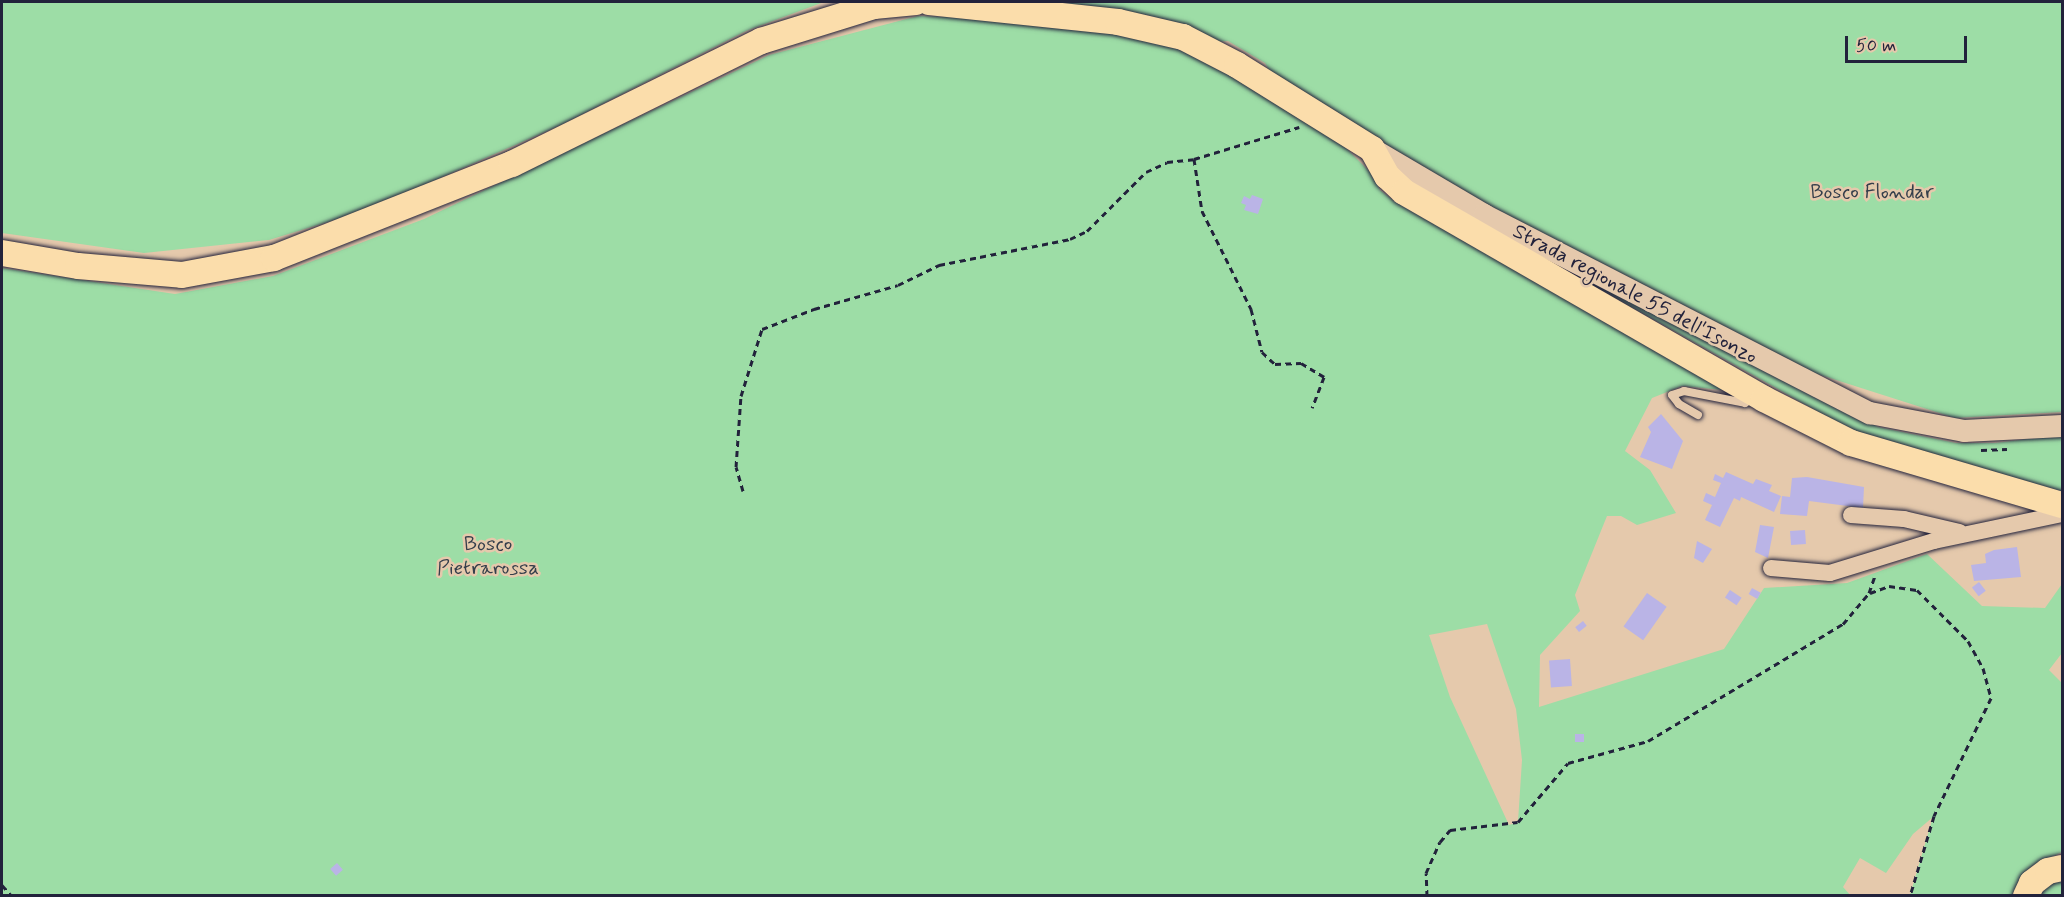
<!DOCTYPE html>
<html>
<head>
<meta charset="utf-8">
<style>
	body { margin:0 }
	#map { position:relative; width:2064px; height:897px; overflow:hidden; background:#e5c9ac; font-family:Mynerve,sans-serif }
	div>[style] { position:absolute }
	.green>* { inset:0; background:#9ddda6 }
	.building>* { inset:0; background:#bab4e6; transform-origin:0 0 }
	.path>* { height:3px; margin-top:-1.5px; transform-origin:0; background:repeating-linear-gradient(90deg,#22223b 0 6px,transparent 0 10.5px) }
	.roads { filter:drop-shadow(0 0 2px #22223b) drop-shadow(0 0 2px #22223b) }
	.service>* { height:8px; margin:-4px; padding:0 4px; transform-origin:4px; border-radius:4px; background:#e5c9ac }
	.minor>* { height:16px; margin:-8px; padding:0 8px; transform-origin:8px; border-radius:8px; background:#e5c9ac }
	.secondary>* { height:22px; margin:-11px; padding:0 11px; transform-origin:11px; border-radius:11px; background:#e5c9ac }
	.primary>* { height:26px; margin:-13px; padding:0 13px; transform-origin:13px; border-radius:13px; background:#fbddab }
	span { translate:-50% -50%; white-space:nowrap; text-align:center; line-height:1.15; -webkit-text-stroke:5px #e5c9ac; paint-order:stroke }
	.park-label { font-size:21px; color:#343e4b }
	.street-label { font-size:21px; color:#22223b }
	.frame { position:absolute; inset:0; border:3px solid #22223b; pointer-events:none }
	.scale { position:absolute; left:1845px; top:36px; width:122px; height:27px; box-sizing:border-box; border:3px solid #22223b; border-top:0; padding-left:8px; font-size:18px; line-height:21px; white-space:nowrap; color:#22223b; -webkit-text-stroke:4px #e5c9ac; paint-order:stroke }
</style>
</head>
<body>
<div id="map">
	<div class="green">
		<i style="clip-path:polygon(2px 2px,824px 2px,746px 31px,563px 124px,370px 209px,269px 240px,144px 253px,2px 233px)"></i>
		<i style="clip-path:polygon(1055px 2px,2062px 2px,2062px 412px,1955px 418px,1786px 364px,1516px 223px,1273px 77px,1265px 63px,1228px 41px,1215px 42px,1170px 21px,1146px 15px)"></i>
		<i style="clip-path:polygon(evenodd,918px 16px,1004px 19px,1104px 30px,1173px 46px,1226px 72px,1342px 144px,1371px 173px,1380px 190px,1394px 201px,1733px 391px,1682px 386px,1652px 398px,1625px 451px,1650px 470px,1676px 513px,1637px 525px,1621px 516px,1607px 516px,1575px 595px,1580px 611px,1540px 655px,1539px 707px,1724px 649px,1764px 588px,1847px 583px,1927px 554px,1982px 606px,2045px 608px,2062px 584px,2062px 653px,2049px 670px,2062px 683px,2062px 852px,2032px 866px,2011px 896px,1910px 895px,1933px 817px,1913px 834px,1886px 873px,1860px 858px,1843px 887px,1851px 896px,2px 895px,2px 268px,175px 294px,273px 276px,424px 219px,769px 55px,918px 16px,1487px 624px,1516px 709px,1522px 760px,1518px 822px,1509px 825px,1450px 697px,1429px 635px,1487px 624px)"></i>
		<i style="clip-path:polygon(1498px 232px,1878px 427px,1956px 443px,1995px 443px,2062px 435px,2062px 494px,1856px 433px)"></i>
		<i style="clip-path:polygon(2062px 878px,2062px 895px,2039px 896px,2051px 883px)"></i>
	</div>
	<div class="building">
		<i style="clip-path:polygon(1252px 195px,1263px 199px,1258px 214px,1244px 210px,1246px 205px,1241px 203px,1244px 196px,1250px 199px)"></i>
		<i style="clip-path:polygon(1661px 414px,1683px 441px,1672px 469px,1640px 457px,1651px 432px,1648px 427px)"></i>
		<i style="clip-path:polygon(1726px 472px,1753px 484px,1756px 479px,1772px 485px,1769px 491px,1781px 496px,1774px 512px,1741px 497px,1740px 501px,1734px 498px,1720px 527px,1705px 520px,1712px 505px,1703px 501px,1706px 493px,1715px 497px,1721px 483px,1713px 480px,1715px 474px,1723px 478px)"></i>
		<i style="clip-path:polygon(1807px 477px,1864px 487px,1863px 508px,1809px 501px,1807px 516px,1780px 514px,1782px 496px,1790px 497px,1792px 478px)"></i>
		<i style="clip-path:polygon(1760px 525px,1774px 527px,1768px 558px,1755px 552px)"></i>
		<i style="left:1805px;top:530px;width:14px;height:15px;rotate:86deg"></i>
		<i style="clip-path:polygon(1697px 541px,1712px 549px,1703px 563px,1694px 558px)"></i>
		<i style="clip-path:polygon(2017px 547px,2021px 577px,1974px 581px,1971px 565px,1986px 563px,1985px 554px,1994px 550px)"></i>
		<i style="left:1979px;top:582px;width:11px;height:9px;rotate:52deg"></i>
		<i style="left:1752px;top:588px;width:10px;height:7px;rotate:29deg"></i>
		<i style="left:1730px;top:590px;width:14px;height:9px;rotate:34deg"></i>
		<i style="left:1647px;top:593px;width:24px;height:41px;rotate:35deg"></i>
		<i style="left:1583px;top:621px;width:6px;height:10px;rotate:51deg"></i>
		<i style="left:1570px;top:659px;width:27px;height:21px;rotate:86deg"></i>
		<i style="left:1575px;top:734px;width:9px;height:8px"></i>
		<i style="left:337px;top:863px;width:9px;height:9px;rotate:49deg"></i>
	</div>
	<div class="path">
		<i style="left:1194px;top:159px;width:53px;rotate:81.3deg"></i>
		<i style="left:1202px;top:211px;width:110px;rotate:63.4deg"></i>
		<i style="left:1251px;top:309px;width:44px;rotate:75.7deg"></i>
		<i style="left:1262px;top:352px;width:18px;rotate:43deg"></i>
		<i style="left:1275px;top:364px;width:26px;rotate:-2deg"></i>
		<i style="left:1301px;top:363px;width:27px;rotate:31deg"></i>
		<i style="left:1324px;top:377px;width:33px;rotate:111deg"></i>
		<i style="left:1981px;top:450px;width:26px;rotate:-2deg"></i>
		<i style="left:743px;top:491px;width:25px;rotate:-106deg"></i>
		<i style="left:736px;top:467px;width:71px;rotate:-86deg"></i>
		<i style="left:741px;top:396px;width:70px;rotate:-72.6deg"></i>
		<i style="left:762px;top:329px;width:56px;rotate:-21deg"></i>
		<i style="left:814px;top:309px;width:87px;rotate:-15.9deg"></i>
		<i style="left:898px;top:285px;width:46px;rotate:-26deg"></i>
		<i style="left:939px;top:265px;width:134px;rotate:-11.2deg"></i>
		<i style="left:1070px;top:239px;width:19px;rotate:-25deg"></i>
		<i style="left:1087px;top:231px;width:83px;rotate:-45deg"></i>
		<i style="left:1146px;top:172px;width:23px;rotate:-25deg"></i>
		<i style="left:1167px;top:162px;width:27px;rotate:-6deg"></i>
		<i style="left:1194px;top:159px;width:110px;rotate:-16.9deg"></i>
		<i style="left:1870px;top:593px;width:20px;rotate:-20deg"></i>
		<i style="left:1889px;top:586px;width:28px;rotate:8deg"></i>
		<i style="left:1917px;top:590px;width:72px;rotate:45deg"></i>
		<i style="left:1968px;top:641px;width:31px;rotate:61deg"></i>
		<i style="left:1983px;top:668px;width:31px;rotate:75deg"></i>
		<i style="left:1991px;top:698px;width:131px;rotate:115.8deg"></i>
		<i style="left:1934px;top:816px;width:84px;rotate:106.7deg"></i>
		<i style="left:2px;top:885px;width:15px;rotate:48deg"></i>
		<i style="left:1427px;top:896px;width:23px;rotate:-92deg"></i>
		<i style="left:1426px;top:873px;width:34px;rotate:-66deg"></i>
		<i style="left:1440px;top:842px;width:16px;rotate:-50deg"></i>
		<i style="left:1450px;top:830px;width:68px;rotate:-6.7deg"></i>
		<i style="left:1518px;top:822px;width:77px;rotate:-49.7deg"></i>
		<i style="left:1568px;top:763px;width:83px;rotate:-15.4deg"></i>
		<i style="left:1648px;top:741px;width:227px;rotate:-31deg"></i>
		<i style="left:1843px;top:624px;width:40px;rotate:-50deg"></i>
		<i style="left:1869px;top:593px;width:18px;rotate:-71deg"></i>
	</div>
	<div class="roads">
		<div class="service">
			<i style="left:1698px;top:415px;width:22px;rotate:-150deg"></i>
			<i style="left:1679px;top:404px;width:11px;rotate:-128deg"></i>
			<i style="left:1672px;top:395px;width:13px;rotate:-18deg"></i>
			<i style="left:1684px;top:391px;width:62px;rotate:11.1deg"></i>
			<i style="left:1745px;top:403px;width:11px;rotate:-34deg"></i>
		</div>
		<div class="minor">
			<i style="left:1851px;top:515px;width:53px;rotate:4.3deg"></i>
			<i style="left:1904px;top:519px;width:57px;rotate:13.1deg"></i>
			<i style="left:1771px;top:568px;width:59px;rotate:4.8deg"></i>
			<i style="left:1830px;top:573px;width:109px;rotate:-17.1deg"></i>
			<i style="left:1934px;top:541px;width:131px;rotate:-11.9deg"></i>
		</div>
		<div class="secondary">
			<i style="left:1372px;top:149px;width:130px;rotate:30.5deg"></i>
			<i style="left:1484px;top:215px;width:434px;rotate:27.2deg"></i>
			<i style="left:1870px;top:413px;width:96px;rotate:10.8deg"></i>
			<i style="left:1964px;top:431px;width:98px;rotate:-2.9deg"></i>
		</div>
		<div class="primary">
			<i style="left:929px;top:2px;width:190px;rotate:6deg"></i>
			<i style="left:1118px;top:22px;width:67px;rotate:13deg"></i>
			<i style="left:1183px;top:37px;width:61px;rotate:27.4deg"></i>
			<i style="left:1237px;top:65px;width:159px;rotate:31.9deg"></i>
			<i style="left:1372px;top:149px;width:31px;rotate:61deg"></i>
			<i style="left:1387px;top:176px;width:23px;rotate:43deg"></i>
			<i style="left:1404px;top:192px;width:415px;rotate:29.9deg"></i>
			<i style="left:1764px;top:399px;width:97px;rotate:26.8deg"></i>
			<i style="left:1851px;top:443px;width:220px;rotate:16.4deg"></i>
			<i style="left:2px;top:253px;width:77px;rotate:9.7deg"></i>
			<i style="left:78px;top:266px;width:104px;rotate:4.9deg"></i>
			<i style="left:182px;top:275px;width:94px;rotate:-10.5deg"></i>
			<i style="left:274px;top:258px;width:256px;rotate:-21.6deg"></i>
			<i style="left:512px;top:164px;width:278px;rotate:-26.3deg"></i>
			<i style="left:761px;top:41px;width:118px;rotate:-17.2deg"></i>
			<i style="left:874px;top:6px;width:42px;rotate:-5.4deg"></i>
			<i style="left:2026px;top:896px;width:14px;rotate:-65deg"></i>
			<i style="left:2032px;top:883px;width:20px;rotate:-37deg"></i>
			<i style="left:2048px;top:871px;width:14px;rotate:-12deg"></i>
		</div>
	</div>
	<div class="park-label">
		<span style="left:1872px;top:192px">Bosco Flondar</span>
		<span style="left:488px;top:556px">Bosco<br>Pietrarossa</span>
	</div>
	<div class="street-label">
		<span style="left:1635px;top:294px;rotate:28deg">Strada regionale 55 dell'Isonzo</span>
	</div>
	<div class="frame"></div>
	<div class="scale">50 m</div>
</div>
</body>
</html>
